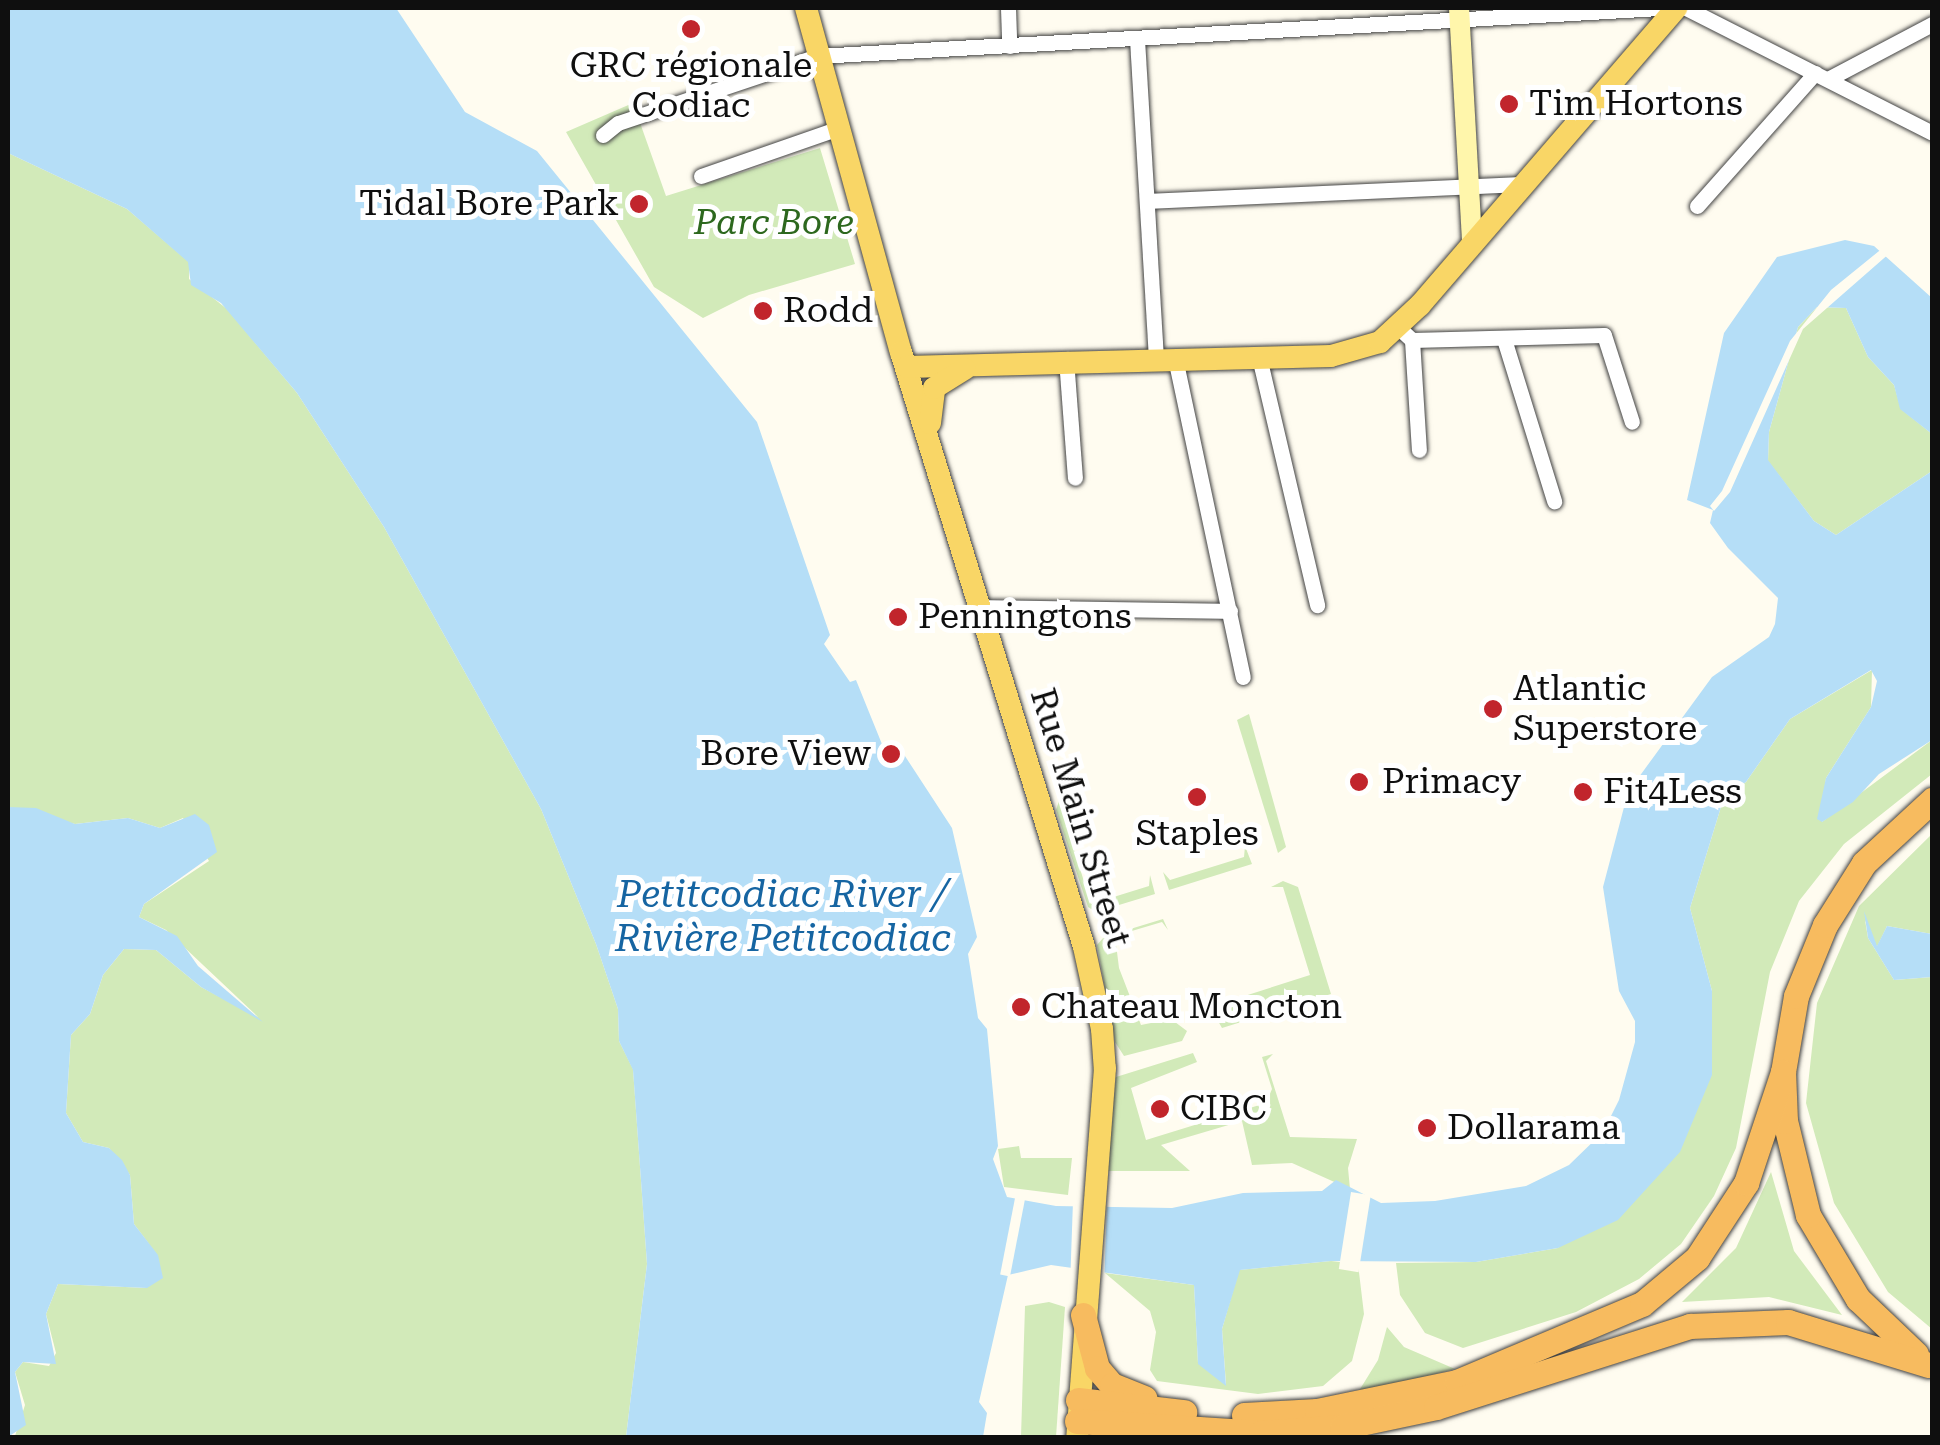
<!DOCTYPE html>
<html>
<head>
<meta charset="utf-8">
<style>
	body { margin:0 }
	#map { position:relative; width:1940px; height:1445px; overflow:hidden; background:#fffcf0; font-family:"Roboto Serif",serif }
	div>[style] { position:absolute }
	.green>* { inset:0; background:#d2eab9 }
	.water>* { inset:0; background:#b5def7 }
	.pier>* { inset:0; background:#fffcf0; transform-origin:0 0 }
	.roads { filter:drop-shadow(0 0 2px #424242) drop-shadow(0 0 2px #424242) }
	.minor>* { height:15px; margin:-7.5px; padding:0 7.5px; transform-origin:7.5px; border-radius:7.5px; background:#fff }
	.secondary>* { height:20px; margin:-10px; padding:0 10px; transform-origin:10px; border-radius:10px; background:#fff6ab }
	.primary>* { height:22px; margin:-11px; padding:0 11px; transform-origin:11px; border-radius:11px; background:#f9d666 }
	.trunk>* { height:25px; margin:-12.5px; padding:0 12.5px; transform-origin:12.5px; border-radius:12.5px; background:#f7bb5f }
	.dots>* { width:28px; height:28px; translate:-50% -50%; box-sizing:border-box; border:5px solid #fff; border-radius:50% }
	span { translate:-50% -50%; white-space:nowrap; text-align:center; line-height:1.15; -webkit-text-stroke:10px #fff; paint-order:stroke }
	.poi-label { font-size:35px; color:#0f0f0f }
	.left { translate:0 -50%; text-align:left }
	.right { translate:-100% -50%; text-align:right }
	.park-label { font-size:35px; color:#2d681e; font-style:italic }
	.street-label { font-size:35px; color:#0f0f0f }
	.water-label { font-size:38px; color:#1665a2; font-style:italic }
	.frame { position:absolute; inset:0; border:10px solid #0f0f0f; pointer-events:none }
</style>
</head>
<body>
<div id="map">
	<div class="green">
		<i style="clip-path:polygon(633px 103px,666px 196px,820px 148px,855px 264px,749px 295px,703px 318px,654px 287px,566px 132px)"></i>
		<i style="clip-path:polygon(8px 153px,127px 209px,189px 262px,189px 279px,227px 309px,297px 393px,384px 527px,541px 809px,596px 944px,618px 1009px,619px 1041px,633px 1069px,647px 1264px,626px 1437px,8px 1437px,15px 1436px,25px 1405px,15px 1372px,23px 1362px,49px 1366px,56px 1353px,46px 1314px,58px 1284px,147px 1288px,149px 1244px,134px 1224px,130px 1175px,109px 1148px,83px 1142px,66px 1113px,71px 1035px,90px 1014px,103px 975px,124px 949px,156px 950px,201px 987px,258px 1017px,166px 930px,139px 917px,144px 904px,209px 861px,183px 818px,160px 828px,128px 818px,75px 824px,8px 807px)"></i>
		<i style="clip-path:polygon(1817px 307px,1846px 308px,1868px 357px,1894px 385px,1901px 409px,1932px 434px,1932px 471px,1836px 535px,1814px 521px,1768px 461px,1769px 432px,1798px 327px)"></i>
		<i style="clip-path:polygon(1872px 670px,1871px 707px,1826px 778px,1822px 822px,1932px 740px,1932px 774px,1844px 844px,1799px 901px,1770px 972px,1736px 1148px,1714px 1196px,1681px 1244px,1639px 1279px,1576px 1312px,1463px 1348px,1425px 1333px,1400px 1295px,1396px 1263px,1476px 1262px,1558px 1248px,1712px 991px,1690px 908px,1724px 797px,1746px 782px,1790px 719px)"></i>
		<i style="clip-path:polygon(1249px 714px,1286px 847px,1278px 853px,1237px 720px)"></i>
		<i style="clip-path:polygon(1059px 801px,1091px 904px,1149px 886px,1150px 875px,1155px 894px,1096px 912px,1088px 907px,1056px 810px)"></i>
		<i style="clip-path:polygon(1932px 834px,1932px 934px,1887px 926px,1877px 947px,1865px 920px,1868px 938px,1894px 980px,1932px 977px,1932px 1329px,1888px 1292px,1834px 1203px,1806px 1103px,1817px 1003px,1859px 906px)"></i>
		<i style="clip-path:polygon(1245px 846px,1252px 864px,1169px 890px,1163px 872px,1170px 880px,1244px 857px)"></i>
		<i style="clip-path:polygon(1283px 881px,1298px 887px,1331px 994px,1222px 1028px,1210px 1007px,1310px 975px,1283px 887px,1271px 887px)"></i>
		<i style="clip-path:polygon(1163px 919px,1168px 930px,1162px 922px,1115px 936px,1119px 968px,1141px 1025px,1171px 1019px,1187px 1031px,1182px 1041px,1124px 1056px,1115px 1042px,1097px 945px,1104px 937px)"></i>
		<i style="clip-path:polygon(1193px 1053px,1197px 1062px,1131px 1088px,1146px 1140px,1266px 1103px,1272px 1089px,1262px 1057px,1273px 1054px,1266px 1061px,1290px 1137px,1357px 1139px,1348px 1168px,1350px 1189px,1292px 1163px,1252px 1165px,1242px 1121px,1161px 1145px,1190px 1171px,1107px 1171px,1116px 1077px)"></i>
		<i style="clip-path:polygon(1019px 1146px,1021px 1158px,1072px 1158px,1068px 1195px,1004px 1187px,998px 1149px)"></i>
		<i style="clip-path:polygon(1771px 1172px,1794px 1251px,1842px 1315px,1769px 1297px,1682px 1302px,1736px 1248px)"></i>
		<i style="clip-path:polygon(1331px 1261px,1358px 1264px,1364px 1314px,1352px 1361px,1323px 1386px,1258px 1394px,1157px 1381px,1150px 1370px,1156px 1332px,1150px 1311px,1105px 1273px,1194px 1285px,1198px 1363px,1226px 1384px,1222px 1329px,1239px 1270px)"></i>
		<i style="clip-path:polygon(1049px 1302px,1065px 1307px,1056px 1437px,1021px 1437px,1025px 1306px)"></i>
		<i style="clip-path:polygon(1387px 1327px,1404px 1347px,1455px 1369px,1357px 1394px,1378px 1360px)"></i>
	</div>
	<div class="water">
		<i style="clip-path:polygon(8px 8px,396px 8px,465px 112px,537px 151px,757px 422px,830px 635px,824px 644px,850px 682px,856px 680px,888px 759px,903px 753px,952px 828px,977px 937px,968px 954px,978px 1018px,987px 1029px,998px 1146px,993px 1159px,1007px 1197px,1056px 1206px,1172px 1208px,1243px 1193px,1322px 1191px,1336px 1180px,1381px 1203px,1435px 1201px,1526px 1186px,1569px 1165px,1603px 1132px,1619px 1100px,1635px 1042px,1635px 1021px,1619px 991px,1603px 887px,1628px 792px,1712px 677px,1769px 637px,1775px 624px,1778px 598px,1728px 548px,1710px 523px,1713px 510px,1687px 500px,1724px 333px,1777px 257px,1845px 240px,1874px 246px,1932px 298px,1932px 434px,1900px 409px,1894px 385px,1868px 357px,1846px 308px,1817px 307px,1798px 327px,1769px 432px,1768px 460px,1814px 521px,1836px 535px,1932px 471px,1932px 740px,1879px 774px,1853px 802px,1822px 822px,1817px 819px,1826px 778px,1871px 707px,1877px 681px,1871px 670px,1790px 719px,1746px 782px,1724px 797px,1690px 908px,1712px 991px,1712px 1075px,1680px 1152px,1618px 1220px,1558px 1248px,1476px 1262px,1331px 1261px,1240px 1270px,1222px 1329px,1226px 1386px,1198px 1364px,1194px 1285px,1051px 1265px,1008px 1275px,979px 1402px,987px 1413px,983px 1437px,626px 1437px,647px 1264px,633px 1070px,619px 1041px,618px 1009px,596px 944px,541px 809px,384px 527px,297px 393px,221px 303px,191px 285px,188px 262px,127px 209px,8px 153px)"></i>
		<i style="clip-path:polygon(8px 807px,36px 808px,75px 824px,128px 818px,160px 828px,195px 814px,209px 825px,217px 852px,144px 904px,139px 917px,177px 936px,198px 966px,263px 1022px,201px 987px,156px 950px,124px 949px,103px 975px,90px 1014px,71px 1035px,66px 1113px,83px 1142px,109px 1148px,122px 1160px,130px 1175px,134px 1224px,158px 1255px,163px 1278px,147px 1288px,58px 1284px,46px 1314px,56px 1364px,23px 1362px,15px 1372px,26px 1425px,8px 1437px)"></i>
		<i style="clip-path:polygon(1864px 911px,1877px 946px,1887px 926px,1932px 934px,1932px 977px,1894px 980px,1868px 938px)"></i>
	</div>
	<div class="pier">
		<i style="clip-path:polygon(1884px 247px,1891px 252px,1803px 329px,1730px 492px,1714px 511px,1710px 506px,1722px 491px,1790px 341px,1831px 290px)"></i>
		<i style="left:1351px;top:1192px;width:20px;height:78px;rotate:9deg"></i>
		<i style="left:1016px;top:1193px;width:10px;height:83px;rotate:11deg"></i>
		<i style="left:1073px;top:1201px;width:34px;height:71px;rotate:2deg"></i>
	</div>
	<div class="roads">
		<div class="minor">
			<i style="left:1008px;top:8px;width:38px;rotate:88deg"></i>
			<i style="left:1686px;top:8px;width:276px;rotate:26.9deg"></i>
			<i style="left:1137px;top:39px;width:320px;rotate:86.6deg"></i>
			<i style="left:1828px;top:79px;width:118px;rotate:-27.9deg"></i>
			<i style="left:603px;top:135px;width:19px;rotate:-39deg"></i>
			<i style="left:618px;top:123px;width:210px;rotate:-18.6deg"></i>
			<i style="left:817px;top:56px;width:845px;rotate:-3.26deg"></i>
			<i style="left:701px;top:176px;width:143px;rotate:-19.2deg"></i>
			<i style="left:1148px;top:201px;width:377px;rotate:-2.6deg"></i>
			<i style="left:1697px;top:206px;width:178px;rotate:-48.4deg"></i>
			<i style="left:1399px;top:328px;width:18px;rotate:43deg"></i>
			<i style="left:1412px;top:340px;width:192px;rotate:-1.5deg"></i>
			<i style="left:1604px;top:335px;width:91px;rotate:72.2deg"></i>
			<i style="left:1504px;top:339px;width:170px;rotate:72.8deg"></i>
			<i style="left:1412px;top:340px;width:110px;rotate:86.4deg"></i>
			<i style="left:1259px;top:357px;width:255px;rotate:76.8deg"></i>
			<i style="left:1175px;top:358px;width:326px;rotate:78deg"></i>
			<i style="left:1066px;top:359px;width:119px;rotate:85.7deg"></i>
			<i style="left:982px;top:607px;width:248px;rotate:0.9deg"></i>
		</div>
		<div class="secondary">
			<i style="left:1459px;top:8px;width:236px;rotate:86.8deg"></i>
		</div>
		<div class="primary">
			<i style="left:806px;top:8px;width:357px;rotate:74.6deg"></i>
			<i style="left:901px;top:352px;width:623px;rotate:72.9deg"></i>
			<i style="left:1084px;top:947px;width:84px;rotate:77.6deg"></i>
			<i style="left:1102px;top:1029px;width:39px;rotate:86deg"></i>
			<i style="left:1105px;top:1068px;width:371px;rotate:94.3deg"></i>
			<i style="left:907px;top:367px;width:424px;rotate:-1.5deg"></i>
			<i style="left:1331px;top:356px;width:51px;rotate:-15.9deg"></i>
			<i style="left:1380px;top:342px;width:54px;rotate:-42.8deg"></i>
			<i style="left:1420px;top:305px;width:392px;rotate:-49.2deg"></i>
			<i style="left:930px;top:423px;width:35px;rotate:-83deg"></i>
			<i style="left:934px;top:388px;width:36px;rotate:-32deg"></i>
		</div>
		<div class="trunk">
			<i style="left:1083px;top:1315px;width:55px;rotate:75.2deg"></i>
			<i style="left:1097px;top:1368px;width:23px;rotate:49deg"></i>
			<i style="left:1112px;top:1385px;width:35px;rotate:22deg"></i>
			<i style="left:1916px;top:1354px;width:80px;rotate:-136.5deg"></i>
			<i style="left:1858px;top:1299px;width:98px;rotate:-120.8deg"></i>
			<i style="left:1808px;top:1215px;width:97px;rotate:-103.7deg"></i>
			<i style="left:1785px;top:1121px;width:49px;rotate:-92.3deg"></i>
			<i style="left:1783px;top:1072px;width:77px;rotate:-80.3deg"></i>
			<i style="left:1796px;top:996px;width:77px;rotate:-67.8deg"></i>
			<i style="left:1825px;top:925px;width:73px;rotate:-57.8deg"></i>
			<i style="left:1864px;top:863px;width:93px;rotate:-42.8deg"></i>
			<i style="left:1078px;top:1400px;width:107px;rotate:6.5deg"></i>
			<i style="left:1244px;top:1415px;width:73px;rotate:-3.1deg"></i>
			<i style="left:1317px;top:1411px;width:143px;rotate:-11.7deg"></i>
			<i style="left:1457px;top:1382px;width:201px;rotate:-22.9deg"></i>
			<i style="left:1642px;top:1304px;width:72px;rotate:-39.9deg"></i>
			<i style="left:1697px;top:1258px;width:90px;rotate:-56.8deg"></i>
			<i style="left:1746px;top:1183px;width:117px;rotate:-71.6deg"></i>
			<i style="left:1077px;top:1421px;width:184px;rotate:3.7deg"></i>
			<i style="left:1261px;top:1433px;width:81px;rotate:-4.2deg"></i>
			<i style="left:1342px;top:1427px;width:96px;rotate:-12deg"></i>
			<i style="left:1436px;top:1407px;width:267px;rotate:-17.7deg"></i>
			<i style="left:1690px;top:1326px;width:98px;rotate:-2.3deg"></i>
			<i style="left:1788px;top:1322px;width:147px;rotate:17deg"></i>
		</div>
	</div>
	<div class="dots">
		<i style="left:691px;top:29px;background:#c1252c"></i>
		<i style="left:1509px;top:104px;background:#c1252c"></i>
		<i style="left:639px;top:204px;background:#c1252c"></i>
		<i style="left:763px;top:311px;background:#c1252c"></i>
		<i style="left:898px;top:617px;background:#c1252c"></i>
		<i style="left:1493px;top:709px;background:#c1252c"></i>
		<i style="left:891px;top:754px;background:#c1252c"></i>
		<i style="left:1359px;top:782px;background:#c1252c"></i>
		<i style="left:1583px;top:792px;background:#c1252c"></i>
		<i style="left:1197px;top:797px;background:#c1252c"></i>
		<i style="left:1021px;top:1007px;background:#c1252c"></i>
		<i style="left:1160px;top:1109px;background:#c1252c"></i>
		<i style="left:1427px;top:1128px;background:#c1252c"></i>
	</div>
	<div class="poi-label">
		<span style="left:691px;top:86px">GRC régionale<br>Codiac</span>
		<span class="left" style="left:1529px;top:104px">Tim Hortons</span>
		<span class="right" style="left:619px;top:204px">Tidal Bore Park</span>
		<span class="left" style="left:783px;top:311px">Rodd</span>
		<span class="left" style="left:918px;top:617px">Penningtons</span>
		<span class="left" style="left:1513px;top:709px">Atlantic<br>Superstore</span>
		<span class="right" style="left:871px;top:754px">Bore View</span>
		<span class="left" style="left:1382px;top:782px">Primacy</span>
		<span class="left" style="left:1603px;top:792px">Fit4Less</span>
		<span style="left:1197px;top:834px">Staples</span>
		<span class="left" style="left:1041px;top:1007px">Chateau Moncton</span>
		<span class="left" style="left:1180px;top:1109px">CIBC</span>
		<span class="left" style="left:1447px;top:1128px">Dollarama</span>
	</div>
	<div class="park-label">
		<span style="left:774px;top:223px">Parc Bore</span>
	</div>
	<div class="street-label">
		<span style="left:1080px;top:818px;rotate:73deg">Rue Main Street</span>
	</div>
	<div class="water-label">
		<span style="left:783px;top:917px">Petitcodiac River /<br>Rivière Petitcodiac</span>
	</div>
	<div class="frame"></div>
</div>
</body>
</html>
